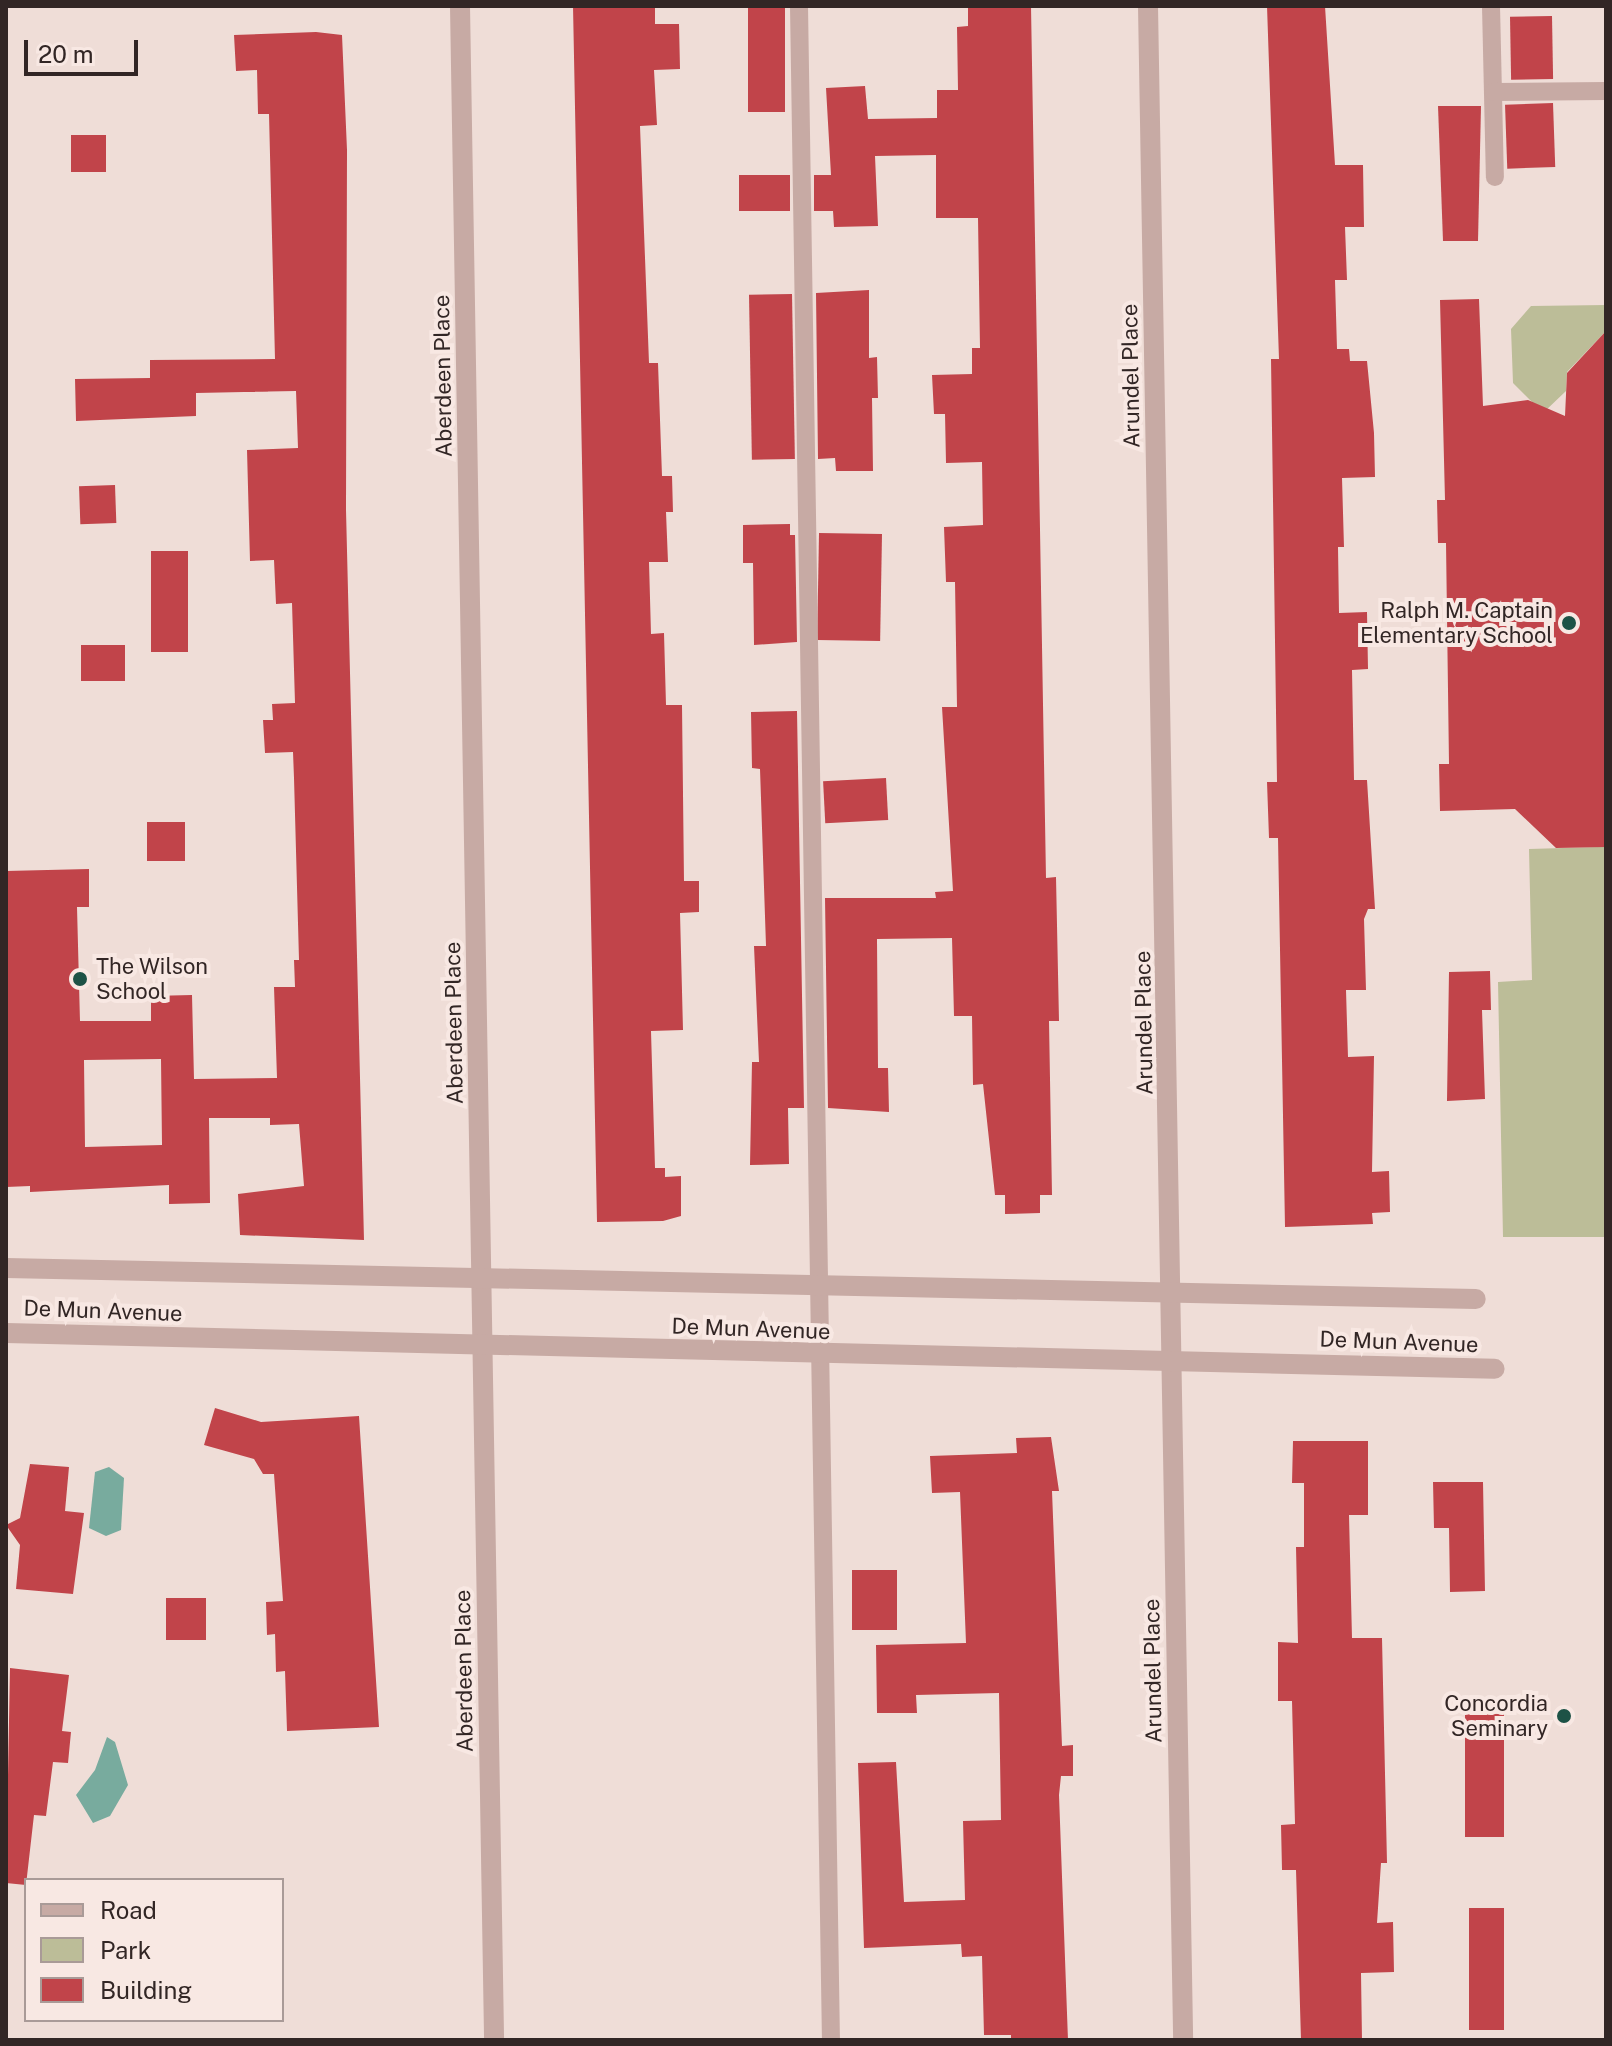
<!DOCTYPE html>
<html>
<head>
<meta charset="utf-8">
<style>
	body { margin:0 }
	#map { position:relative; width:1612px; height:2046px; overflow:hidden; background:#efddd7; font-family:"Public Sans",sans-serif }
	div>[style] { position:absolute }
	.green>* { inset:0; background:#bcbd98 }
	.water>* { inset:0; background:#78ab9e }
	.building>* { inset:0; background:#c1444a; transform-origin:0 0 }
	.service>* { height:18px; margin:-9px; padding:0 9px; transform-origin:9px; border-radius:9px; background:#c7aaa4 }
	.minor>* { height:20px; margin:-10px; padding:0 10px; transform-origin:10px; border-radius:10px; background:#c7aaa4 }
	.dots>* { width:22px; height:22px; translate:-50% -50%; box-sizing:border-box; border:4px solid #f8e8e3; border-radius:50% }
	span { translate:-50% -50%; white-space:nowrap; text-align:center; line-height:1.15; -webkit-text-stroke:8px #f8e8e3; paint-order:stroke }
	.street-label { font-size:22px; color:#322625 }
	.poi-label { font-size:22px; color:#322625 }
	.right { translate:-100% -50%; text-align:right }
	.left { translate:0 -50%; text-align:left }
	.frame { position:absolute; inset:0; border:8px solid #322625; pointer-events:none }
	.legend { position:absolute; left:24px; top:1878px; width:260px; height:144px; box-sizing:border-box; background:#f8e8e3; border:2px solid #a99a97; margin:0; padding:10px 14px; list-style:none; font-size:24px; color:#322625 }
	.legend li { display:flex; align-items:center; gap:16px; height:40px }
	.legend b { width:40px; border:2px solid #a99a97 }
	.scale { position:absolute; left:24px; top:40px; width:114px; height:36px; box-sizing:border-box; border:4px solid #322625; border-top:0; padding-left:10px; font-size:24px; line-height:28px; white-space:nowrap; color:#322625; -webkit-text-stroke:6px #f8e8e3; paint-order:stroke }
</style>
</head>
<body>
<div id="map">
	<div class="green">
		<i style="clip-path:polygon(1606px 305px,1606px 331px,1567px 372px,1566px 391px,1543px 413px,1513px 383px,1511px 329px,1531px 306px)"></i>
		<i style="clip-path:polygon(1606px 839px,1606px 1237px,1503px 1237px,1498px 982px,1532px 980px,1529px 849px,1598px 847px)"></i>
	</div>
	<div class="water">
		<i style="clip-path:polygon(109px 1467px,124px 1478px,121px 1530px,106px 1536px,89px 1528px,95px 1472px)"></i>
		<i style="clip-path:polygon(107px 1737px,115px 1742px,128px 1785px,110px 1816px,93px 1823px,76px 1795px,95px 1770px)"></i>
	</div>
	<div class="building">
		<i style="clip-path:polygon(573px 6px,655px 6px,655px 24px,679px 24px,680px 69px,654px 70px,657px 125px,640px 126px,649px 363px,658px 363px,662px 476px,672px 476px,673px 512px,666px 512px,668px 562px,649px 562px,651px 634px,664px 633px,666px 705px,682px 705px,684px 881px,699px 881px,699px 912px,680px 913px,683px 1030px,651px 1031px,655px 1168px,665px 1168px,665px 1177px,681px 1176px,681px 1216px,663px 1221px,597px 1222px)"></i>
		<i style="left:748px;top:6px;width:37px;height:106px"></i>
		<i style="clip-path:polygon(968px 6px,1031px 6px,1046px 878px,1056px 877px,1059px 1021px,1049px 1021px,1052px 1195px,1040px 1195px,1040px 1213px,1005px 1214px,1005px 1195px,995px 1195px,983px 1084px,973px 1085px,972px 1016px,954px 1016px,952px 938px,877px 939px,878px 1068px,888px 1068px,889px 1112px,828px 1108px,825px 898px,936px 898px,935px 892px,953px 891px,942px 707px,957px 707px,955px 582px,946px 582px,944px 527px,983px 525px,982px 462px,946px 463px,945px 414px,934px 414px,932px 375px,972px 374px,972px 348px,980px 348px,978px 218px,936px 218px,936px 155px,875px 156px,878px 226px,834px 227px,833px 211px,814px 211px,814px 175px,831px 175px,826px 88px,865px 86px,868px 119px,937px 118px,937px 90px,958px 90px,957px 27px,968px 26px)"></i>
		<i style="clip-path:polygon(1267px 6px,1325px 6px,1335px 165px,1363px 165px,1364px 227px,1345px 227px,1347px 280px,1335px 280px,1337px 349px,1349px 349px,1350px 361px,1367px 361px,1374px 433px,1375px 477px,1342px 478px,1344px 547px,1338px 547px,1339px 613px,1367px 612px,1368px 669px,1352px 670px,1354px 780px,1367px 780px,1375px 909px,1368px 909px,1364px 919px,1366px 990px,1346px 990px,1348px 1057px,1374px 1056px,1372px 1172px,1389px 1171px,1390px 1212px,1372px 1213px,1373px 1224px,1285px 1227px,1278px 838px,1269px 838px,1267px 782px,1277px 782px,1271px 359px,1279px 359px)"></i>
		<i style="left:1552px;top:16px;width:63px;height:42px;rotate:89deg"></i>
		<i style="clip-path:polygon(evenodd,316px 32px,342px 35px,347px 150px,346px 510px,364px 1240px,240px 1235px,238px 1194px,304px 1186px,299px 1124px,270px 1125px,270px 1118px,209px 1118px,210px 1203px,169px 1204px,169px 1185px,30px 1192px,30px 1186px,6px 1187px,6px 871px,89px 869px,89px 907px,77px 907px,80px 1021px,151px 1021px,151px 996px,192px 995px,194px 1079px,277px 1078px,274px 987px,295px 987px,294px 960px,299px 960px,294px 778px,293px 752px,265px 753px,263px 720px,273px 720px,272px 704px,295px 703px,292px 603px,276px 604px,274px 560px,250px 561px,247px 450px,298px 448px,296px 391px,196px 393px,196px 416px,76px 421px,75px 379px,150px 378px,150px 360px,275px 359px,269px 114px,258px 114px,257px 70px,236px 71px,234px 35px,316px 32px,161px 1059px,162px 1145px,85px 1147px,84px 1060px,161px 1059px)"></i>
		<i style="left:1553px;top:103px;width:64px;height:48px;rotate:88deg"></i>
		<i style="clip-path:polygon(1438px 106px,1481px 106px,1478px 241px,1443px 241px)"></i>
		<i style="left:71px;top:135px;width:35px;height:37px"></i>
		<i style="left:739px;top:175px;width:51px;height:36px"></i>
		<i style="clip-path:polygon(869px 290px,869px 358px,877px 357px,878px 398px,872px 398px,873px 471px,836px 471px,835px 458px,818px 459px,816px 293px)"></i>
		<i style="left:792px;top:294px;width:165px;height:43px;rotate:89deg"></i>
		<i style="clip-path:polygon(1479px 299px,1483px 406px,1528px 400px,1565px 416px,1567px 373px,1606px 331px,1606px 847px,1556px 848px,1515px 809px,1440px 811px,1439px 764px,1449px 764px,1446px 543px,1438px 543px,1437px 500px,1445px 500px,1440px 300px)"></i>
		<i style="left:115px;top:485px;width:38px;height:36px;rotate:88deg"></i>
		<i style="clip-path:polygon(790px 524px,790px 535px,795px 535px,797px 642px,754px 645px,753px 563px,743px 563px,743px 525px)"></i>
		<i style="left:882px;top:534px;width:107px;height:63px;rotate:91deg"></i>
		<i style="left:188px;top:551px;width:101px;height:37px;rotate:90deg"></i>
		<i style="left:125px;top:645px;width:36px;height:44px;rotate:90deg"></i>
		<i style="clip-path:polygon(797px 711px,804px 1108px,788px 1108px,789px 1164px,750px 1165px,752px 1062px,759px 1062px,754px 946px,766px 946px,760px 769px,752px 768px,751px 712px)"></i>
		<i style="left:886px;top:778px;width:42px;height:63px;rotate:87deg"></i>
		<i style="left:147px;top:822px;width:38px;height:39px"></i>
		<i style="clip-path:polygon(1490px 971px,1491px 1010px,1482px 1010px,1485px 1099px,1447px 1101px,1449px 972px)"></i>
		<i style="clip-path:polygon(215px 1408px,261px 1422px,359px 1416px,379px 1727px,287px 1731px,285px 1671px,276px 1672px,275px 1634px,267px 1635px,266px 1602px,283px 1601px,274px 1474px,263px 1474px,254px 1459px,204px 1445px)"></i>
		<i style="clip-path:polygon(1051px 1437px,1059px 1491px,1052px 1491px,1062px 1746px,1073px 1745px,1073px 1776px,1061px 1776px,1059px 1795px,1068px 2040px,1011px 2040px,1011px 2035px,984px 2035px,982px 1956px,962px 1957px,961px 1944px,864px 1948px,858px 1763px,896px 1762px,904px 1902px,965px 1900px,963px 1821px,1001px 1820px,999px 1693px,916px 1695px,917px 1713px,877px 1713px,876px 1645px,966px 1643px,960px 1492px,932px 1493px,930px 1456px,1017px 1453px,1016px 1438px)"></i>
		<i style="clip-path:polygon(1293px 1441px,1368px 1441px,1368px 1515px,1349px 1515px,1352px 1638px,1382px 1638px,1387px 1863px,1381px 1863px,1377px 1923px,1393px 1922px,1394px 1972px,1361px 1973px,1362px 2040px,1301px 2040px,1296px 1870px,1282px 1870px,1281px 1825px,1295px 1824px,1292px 1701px,1278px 1701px,1278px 1642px,1298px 1643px,1296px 1547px,1304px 1547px,1304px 1483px,1292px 1483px)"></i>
		<i style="clip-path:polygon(30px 1464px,69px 1467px,65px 1511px,84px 1513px,73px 1594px,16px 1589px,20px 1545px,6px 1525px,20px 1518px)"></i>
		<i style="clip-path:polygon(1433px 1482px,1483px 1482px,1485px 1591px,1450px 1592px,1449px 1528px,1434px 1528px)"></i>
		<i style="left:852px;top:1570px;width:45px;height:60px"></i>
		<i style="left:166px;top:1598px;width:40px;height:42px"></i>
		<i style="clip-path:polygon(10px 1668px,69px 1675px,62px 1731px,71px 1732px,68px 1763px,53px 1762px,46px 1816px,34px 1815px,26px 1885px,6px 1883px)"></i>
		<i style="left:1504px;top:1714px;width:123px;height:39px;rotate:90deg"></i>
		<i style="left:1469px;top:1908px;width:35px;height:122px"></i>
	</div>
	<div class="service">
		<i style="left:799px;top:6px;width:2034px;rotate:89.1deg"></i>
		<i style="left:1491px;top:6px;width:171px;rotate:88.7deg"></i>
		<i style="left:1494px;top:92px;width:112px;rotate:-0.5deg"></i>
	</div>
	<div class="minor">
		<i style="left:460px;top:6px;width:2034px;rotate:89.04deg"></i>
		<i style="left:1148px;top:6px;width:2034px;rotate:89.01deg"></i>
		<i style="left:6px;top:1268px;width:1470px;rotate:1.21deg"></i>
		<i style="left:6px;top:1333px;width:1489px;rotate:1.38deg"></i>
	</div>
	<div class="dots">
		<i style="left:1569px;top:623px;background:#1d5246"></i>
		<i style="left:80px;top:979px;background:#1d5246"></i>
		<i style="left:1564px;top:1716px;background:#1d5246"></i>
	</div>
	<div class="street-label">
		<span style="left:443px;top:376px;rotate:-91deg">Aberdeen Place</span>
		<span style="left:1131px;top:376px;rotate:-91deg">Arundel Place</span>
		<span style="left:454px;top:1023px;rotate:-91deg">Aberdeen Place</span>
		<span style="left:1144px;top:1023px;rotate:-91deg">Arundel Place</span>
		<span style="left:103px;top:1311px;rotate:2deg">De Mun Avenue</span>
		<span style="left:751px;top:1329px;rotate:2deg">De Mun Avenue</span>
		<span style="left:1399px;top:1342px;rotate:2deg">De Mun Avenue</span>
		<span style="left:464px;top:1671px;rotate:-91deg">Aberdeen Place</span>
		<span style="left:1153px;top:1671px;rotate:-91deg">Arundel Place</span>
	</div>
	<div class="poi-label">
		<span class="right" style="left:1553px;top:623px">Ralph M. Captain<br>Elementary School</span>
		<span class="left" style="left:96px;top:979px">The Wilson<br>School</span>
		<span class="right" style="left:1548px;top:1716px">Concordia<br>Seminary</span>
	</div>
	<div class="frame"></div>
	<ul class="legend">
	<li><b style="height:10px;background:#c7aaa4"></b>Road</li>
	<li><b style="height:22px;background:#bcbd98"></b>Park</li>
	<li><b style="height:22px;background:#c1444a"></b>Building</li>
	</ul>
	<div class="scale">20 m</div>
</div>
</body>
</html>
